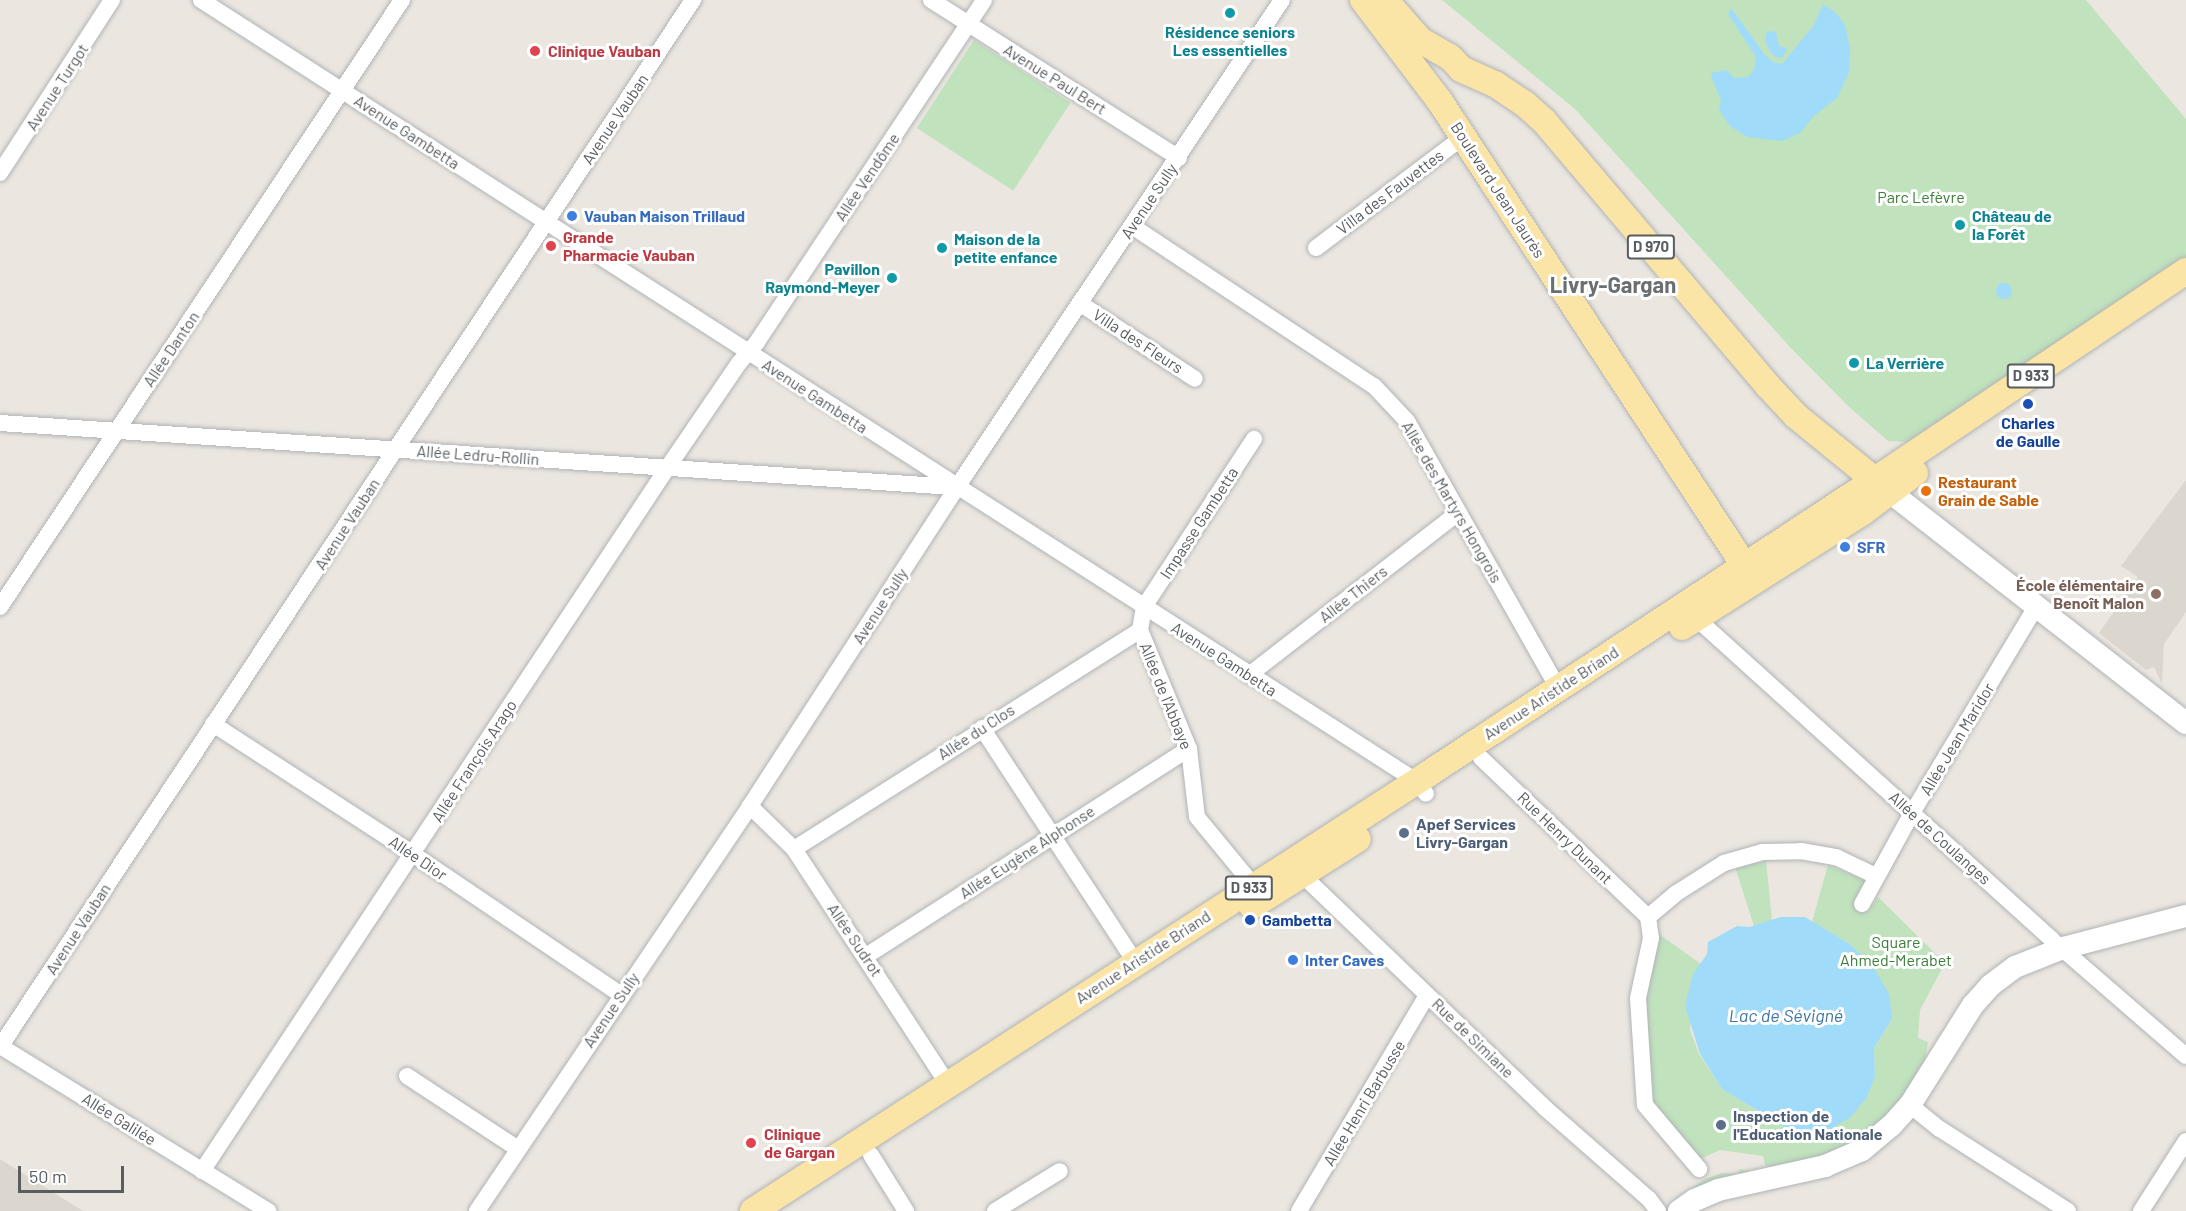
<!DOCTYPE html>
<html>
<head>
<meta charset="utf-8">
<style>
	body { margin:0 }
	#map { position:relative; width:2186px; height:1211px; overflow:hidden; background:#ebe7e0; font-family:Barlow,sans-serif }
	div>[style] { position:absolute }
	.education>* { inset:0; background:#dbd6ce }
	.green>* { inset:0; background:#c0e2bd; transform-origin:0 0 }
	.water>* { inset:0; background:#a1dbfa }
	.round { border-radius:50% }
	.roads { filter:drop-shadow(0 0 2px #b1b3b7) drop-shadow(0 0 2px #b1b3b7) }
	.minor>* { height:16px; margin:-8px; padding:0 8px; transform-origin:8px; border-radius:8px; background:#fff }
	.secondary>* { height:22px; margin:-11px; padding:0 11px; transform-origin:11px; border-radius:11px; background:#fff }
	.primary>* { height:26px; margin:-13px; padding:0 13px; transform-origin:13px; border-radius:13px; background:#fae5a6 }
	.dots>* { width:16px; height:16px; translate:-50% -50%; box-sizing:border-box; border:3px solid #fff; border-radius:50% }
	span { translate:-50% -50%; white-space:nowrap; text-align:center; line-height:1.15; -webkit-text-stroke:6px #fff; paint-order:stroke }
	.shield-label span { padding:2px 4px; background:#fff; border:2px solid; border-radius:4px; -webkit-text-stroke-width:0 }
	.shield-label { font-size:15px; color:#595d60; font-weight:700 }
	.culture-label { font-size:16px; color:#0d838f; font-weight:700 }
	.left { translate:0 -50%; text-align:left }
	.right { translate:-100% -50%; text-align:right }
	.health-label { font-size:16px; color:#be3a42; font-weight:700 }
	.street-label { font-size:16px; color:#595d60 }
	.park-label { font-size:16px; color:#3b7f38 }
	.shop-label { font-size:16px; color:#366cbe; font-weight:700 }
	.transit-label { font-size:16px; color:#164399; font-weight:700 }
	.food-label { font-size:16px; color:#c56008; font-weight:700 }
	.education-label { font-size:16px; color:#785e54; font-weight:700 }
	.service-label { font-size:16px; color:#4e5e75; font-weight:700 }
	.water-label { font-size:18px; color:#3e77a2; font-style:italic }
	.district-label { font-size:22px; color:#6a6f72; font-weight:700 }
	.scale { position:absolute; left:18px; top:1166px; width:106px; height:27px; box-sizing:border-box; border:3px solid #595d60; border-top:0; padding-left:8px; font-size:18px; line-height:21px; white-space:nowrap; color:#595d60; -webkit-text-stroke:4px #fff; paint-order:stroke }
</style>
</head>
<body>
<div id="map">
	<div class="education">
		<i style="clip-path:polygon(2186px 480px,2186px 612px,2164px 644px,2162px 684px,2154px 667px,2146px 670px,2099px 633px,2138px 577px,2121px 566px)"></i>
		<i style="clip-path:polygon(0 1159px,38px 1183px,83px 1211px,0 1211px)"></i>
	</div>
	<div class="green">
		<i style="clip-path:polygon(1442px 0,2086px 0,2186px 119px,2186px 259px,1907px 442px,1888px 441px,1848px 406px,1789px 346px,1575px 109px)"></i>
		<i style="left:974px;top:40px;width:115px;height:105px;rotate:33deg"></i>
		<i style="clip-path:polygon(1766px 861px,1772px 920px,1754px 926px,1735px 867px)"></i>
		<i style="clip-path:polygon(1828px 865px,1864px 880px,1866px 887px,1855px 905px,1868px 912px,1878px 897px,1945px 963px,1920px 1010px,1918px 1038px,1928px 1042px,1924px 1066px,1891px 1113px,1842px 1152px,1777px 1168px,1765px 1165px,1763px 1156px,1720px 1150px,1698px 1160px,1652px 1102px,1645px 1000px,1656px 932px,1701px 964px,1693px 974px,1690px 1030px,1699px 1054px,1722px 1089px,1791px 1131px,1875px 1076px,1874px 1048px,1892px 1019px,1848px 943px,1812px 922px)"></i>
		<i style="clip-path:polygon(1740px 1169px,1749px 1172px,1690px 1193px,1697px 1184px,1707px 1178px,1722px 1173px,1739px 1174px)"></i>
	</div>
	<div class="water">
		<i style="clip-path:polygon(1823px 4px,1835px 12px,1845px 25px,1850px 47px,1849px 72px,1837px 98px,1814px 116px,1800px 133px,1782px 141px,1747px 137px,1730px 126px,1719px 110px,1721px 100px,1712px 79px,1711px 73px,1727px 70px,1734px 78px,1748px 77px,1754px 70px,1756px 57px,1728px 14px,1731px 8px,1765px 55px,1773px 62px,1782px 64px,1814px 25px)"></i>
		<i style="clip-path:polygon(1767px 31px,1776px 32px,1779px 46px,1787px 48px,1783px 57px,1777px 58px,1771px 53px,1765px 41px)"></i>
		<i class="round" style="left:1996px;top:283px;width:16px;height:16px"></i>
		<i style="clip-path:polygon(1781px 917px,1805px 917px,1848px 943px,1871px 963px,1889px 994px,1892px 1019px,1874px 1048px,1875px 1076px,1867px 1097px,1851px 1117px,1820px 1135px,1791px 1131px,1722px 1089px,1700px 1054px,1685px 1006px,1693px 974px,1707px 954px,1708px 942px,1737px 926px,1749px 927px)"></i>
	</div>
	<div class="roads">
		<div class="minor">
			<i style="left:201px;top:0;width:1444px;rotate:32.73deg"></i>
			<i style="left:1416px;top:781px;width:16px;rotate:52deg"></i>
			<i style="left:931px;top:0;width:294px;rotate:32.5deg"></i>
			<i style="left:0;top:173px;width:206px;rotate:-57.1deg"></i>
			<i style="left:1132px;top:226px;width:290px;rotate:33.5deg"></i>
			<i style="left:1374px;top:386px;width:48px;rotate:46.7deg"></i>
			<i style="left:1407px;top:421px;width:307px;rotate:60.5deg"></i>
			<i style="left:1316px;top:248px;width:184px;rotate:-37.1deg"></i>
			<i style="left:1081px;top:304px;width:136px;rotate:33.3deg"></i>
			<i style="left:0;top:423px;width:956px;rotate:3.84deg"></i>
			<i style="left:0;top:607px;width:728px;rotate:-56.48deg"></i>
			<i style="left:1696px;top:618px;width:480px;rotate:42.1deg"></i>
			<i style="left:2052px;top:940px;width:177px;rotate:40.9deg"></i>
			<i style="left:1140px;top:630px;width:129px;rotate:67.6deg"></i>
			<i style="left:1189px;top:749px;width:68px;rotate:83.3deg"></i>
			<i style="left:1197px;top:817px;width:88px;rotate:50.5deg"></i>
			<i style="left:1249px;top:675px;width:264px;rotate:-37.8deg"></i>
			<i style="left:213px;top:724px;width:239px;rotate:33deg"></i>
			<i style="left:413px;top:854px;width:251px;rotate:34.1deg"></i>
			<i style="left:982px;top:728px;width:280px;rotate:56.8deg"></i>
			<i style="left:1481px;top:758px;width:231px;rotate:43.6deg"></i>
			<i style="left:750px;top:806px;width:62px;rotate:44.3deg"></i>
			<i style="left:794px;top:849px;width:281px;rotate:56.8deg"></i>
			<i style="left:794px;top:849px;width:409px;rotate:-32.3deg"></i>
			<i style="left:1140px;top:630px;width:23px;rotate:-80deg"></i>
			<i style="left:1144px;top:607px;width:201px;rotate:-56.8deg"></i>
			<i style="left:1295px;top:868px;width:347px;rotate:43.8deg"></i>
			<i style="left:1545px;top:1108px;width:138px;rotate:41.2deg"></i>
			<i style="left:1649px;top:1199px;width:15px;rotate:53deg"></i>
			<i style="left:1862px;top:904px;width:104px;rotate:-61.2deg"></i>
			<i style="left:1912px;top:813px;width:240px;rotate:-59deg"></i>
			<i style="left:1648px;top:917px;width:21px;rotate:82deg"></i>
			<i style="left:1651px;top:938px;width:61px;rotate:102.2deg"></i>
			<i style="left:1638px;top:998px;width:107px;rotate:86.3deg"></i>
			<i style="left:1645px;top:1105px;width:84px;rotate:49.8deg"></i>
			<i style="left:1648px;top:917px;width:35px;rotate:-40deg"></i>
			<i style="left:1675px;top:894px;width:58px;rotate:-32.3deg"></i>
			<i style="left:1724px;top:863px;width:40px;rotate:-16deg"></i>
			<i style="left:1762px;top:852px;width:39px;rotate:-1deg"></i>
			<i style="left:1801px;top:851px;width:36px;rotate:10deg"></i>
			<i style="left:1836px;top:857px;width:44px;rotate:25.4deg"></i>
			<i style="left:866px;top:956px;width:384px;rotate:-32.7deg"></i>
			<i style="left:0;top:1046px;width:315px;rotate:31.6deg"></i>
			<i style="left:0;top:1047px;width:1256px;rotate:-56.5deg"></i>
			<i style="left:407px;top:1076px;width:133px;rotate:33.3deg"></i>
			<i style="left:1910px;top:1105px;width:38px;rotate:39deg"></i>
			<i style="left:1940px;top:1129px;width:152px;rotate:32.6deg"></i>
			<i style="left:871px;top:1155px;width:66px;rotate:58deg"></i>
			<i style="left:202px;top:1171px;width:844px;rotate:-56.5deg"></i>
			<i style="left:668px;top:467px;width:126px;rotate:-55.7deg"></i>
			<i style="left:739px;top:363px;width:28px;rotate:-49deg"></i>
			<i style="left:757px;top:342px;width:410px;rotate:-56.4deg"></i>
			<i style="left:477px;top:1211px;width:488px;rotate:-56deg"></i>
			<i style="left:750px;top:806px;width:380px;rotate:-57deg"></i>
			<i style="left:957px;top:487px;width:585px;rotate:-56.28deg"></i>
			<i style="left:995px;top:1211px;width:76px;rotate:-31.6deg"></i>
			<i style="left:1299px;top:1211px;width:251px;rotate:-59.3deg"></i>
			<i style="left:2141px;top:1211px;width:83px;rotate:-57.3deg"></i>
		</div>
		<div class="secondary">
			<i style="left:1890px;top:492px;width:375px;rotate:38deg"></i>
			<i style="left:1679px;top:1211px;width:19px;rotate:-35deg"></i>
			<i style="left:1695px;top:1200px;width:25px;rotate:-23deg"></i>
			<i style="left:1718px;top:1190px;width:110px;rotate:-12.6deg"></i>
			<i style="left:1825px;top:1166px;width:40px;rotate:-23.4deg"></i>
			<i style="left:1862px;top:1150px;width:38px;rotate:-40deg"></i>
			<i style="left:1891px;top:1126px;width:28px;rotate:-48deg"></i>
			<i style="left:1910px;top:1105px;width:118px;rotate:-57.8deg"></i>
			<i style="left:1973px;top:1005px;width:27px;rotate:-48deg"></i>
			<i style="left:1991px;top:985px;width:30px;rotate:-37deg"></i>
			<i style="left:2015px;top:967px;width:52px;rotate:-21.6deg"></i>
			<i style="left:2063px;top:948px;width:127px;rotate:-14.6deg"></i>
		</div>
		<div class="primary">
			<i style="left:1363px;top:0;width:126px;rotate:52.8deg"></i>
			<i style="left:1439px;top:100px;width:556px;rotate:56.74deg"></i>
			<i style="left:1385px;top:0;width:53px;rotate:48.8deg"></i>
			<i style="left:1420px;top:40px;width:34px;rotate:30deg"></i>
			<i style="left:1450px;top:57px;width:16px;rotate:47deg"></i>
			<i style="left:1461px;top:69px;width:37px;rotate:24deg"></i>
			<i style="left:1495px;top:84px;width:36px;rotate:34deg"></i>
			<i style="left:1525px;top:104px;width:25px;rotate:42deg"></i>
			<i style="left:1544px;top:121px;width:347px;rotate:49.8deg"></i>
			<i style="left:1768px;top:386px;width:41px;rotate:47deg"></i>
			<i style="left:1796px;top:416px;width:117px;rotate:39.1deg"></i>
			<i style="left:1682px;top:627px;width:214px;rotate:-32.4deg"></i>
			<i style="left:1863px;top:512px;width:65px;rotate:-36.9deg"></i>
			<i style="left:1252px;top:906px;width:125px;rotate:-32.3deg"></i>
			<i style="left:753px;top:1211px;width:804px;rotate:-32.92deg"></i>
			<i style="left:1428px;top:774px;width:535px;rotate:-33.33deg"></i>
			<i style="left:1875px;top:480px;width:375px;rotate:-33.9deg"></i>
		</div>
	</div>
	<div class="dots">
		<i style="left:1230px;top:13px;background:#0f9aa8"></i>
		<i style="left:535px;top:51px;background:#e0444e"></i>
		<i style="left:572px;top:216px;background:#3f7fe0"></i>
		<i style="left:1960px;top:225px;background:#0f9aa8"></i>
		<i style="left:551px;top:246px;background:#e0444e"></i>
		<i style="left:942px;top:248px;background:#0f9aa8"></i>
		<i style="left:892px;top:278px;background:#0f9aa8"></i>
		<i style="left:1854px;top:363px;background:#0f9aa8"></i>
		<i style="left:2028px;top:404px;background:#1a4fb4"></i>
		<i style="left:1926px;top:491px;background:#e8710a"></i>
		<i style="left:1845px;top:547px;background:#3f7fe0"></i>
		<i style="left:2156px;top:594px;background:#8d6e63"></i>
		<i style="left:1404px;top:833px;background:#5c6f8a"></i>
		<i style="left:1250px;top:920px;background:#1a4fb4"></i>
		<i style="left:1293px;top:960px;background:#3f7fe0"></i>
		<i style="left:1721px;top:1125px;background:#5c6f8a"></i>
		<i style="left:751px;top:1143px;background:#e0444e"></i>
	</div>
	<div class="shield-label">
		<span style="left:1651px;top:247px">D 970</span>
		<span style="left:2031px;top:376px">D 933</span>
		<span style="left:1249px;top:888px">D 933</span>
	</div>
	<div class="culture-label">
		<span style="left:1230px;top:41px">Résidence seniors<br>Les essentielles</span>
		<span class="left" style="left:1972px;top:225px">Château de<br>la Forêt</span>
		<span class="left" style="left:954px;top:248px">Maison de la<br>petite enfance</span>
		<span class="right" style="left:880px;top:278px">Pavillon<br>Raymond-Meyer</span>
		<span class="left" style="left:1866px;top:363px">La Verrière</span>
	</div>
	<div class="health-label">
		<span class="left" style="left:548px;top:51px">Clinique Vauban</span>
		<span class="left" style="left:563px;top:246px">Grande<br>Pharmacie Vauban</span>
		<span class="left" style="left:764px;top:1143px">Clinique<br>de Gargan</span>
	</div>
	<div class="street-label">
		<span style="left:1055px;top:79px;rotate:32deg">Avenue Paul Bert</span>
		<span style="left:57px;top:87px;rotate:-57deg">Avenue Turgot</span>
		<span style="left:615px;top:119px;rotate:-56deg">Avenue Vauban</span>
		<span style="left:407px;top:132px;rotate:33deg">Avenue Gambetta</span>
		<span style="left:867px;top:177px;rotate:-56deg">Allée Vendôme</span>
		<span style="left:1498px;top:190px;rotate:57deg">Boulevard Jean Jaurès</span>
		<span style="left:1390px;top:192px;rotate:-37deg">Villa des Fauvettes</span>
		<span style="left:1149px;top:201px;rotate:-56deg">Avenue Sully</span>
		<span style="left:1138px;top:341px;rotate:33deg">Villa des Fleurs</span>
		<span style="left:171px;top:349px;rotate:-56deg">Allée Danton</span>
		<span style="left:815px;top:396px;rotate:33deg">Avenue Gambetta</span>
		<span style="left:478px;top:455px;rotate:4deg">Allée Ledru-Rollin</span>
		<span style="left:1452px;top:502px;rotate:60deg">Allée des Martyrs Hongrois</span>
		<span style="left:1199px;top:523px;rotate:-57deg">Impasse Gambetta</span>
		<span style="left:347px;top:524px;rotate:-57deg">Avenue Vauban</span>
		<span style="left:1353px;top:594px;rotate:-38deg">Allée Thiers</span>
		<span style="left:880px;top:606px;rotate:-57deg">Avenue Sully</span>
		<span style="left:1224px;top:659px;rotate:33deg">Avenue Gambetta</span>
		<span style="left:1551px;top:693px;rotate:-33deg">Avenue Aristide Briand</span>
		<span style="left:1166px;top:696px;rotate:68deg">Allée de l'Abbaye</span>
		<span style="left:976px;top:732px;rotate:-33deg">Allée du Clos</span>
		<span style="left:1957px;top:739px;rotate:-59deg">Allée Jean Maridor</span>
		<span style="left:474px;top:761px;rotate:-57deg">Allée François Arago</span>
		<span style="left:1565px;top:838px;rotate:44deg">Rue Henry Dunant</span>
		<span style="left:1940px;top:838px;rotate:42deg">Allée de Coulanges</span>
		<span style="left:1027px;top:852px;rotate:-33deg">Allée Eugène Alphonse</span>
		<span style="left:418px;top:858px;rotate:34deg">Allée Dior</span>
		<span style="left:78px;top:929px;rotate:-57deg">Avenue Vauban</span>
		<span style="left:855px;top:940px;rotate:56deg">Allée Sudrot</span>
		<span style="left:1143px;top:957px;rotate:-33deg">Avenue Aristide Briand</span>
		<span style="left:611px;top:1010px;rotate:-56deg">Avenue Sully</span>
		<span style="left:1473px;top:1038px;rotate:44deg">Rue de Simiane</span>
		<span style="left:1364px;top:1103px;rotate:-59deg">Allée Henri Barbusse</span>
		<span style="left:119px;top:1119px;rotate:32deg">Allée Galilée</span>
	</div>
	<div class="park-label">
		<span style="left:1921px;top:197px">Parc Lefèvre</span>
		<span style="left:1896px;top:951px">Square<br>Ahmed-Merabet</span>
	</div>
	<div class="shop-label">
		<span class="left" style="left:584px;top:216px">Vauban Maison Trillaud</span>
		<span class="left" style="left:1857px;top:547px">SFR</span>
		<span class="left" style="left:1305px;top:960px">Inter Caves</span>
	</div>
	<div class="transit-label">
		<span style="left:2028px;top:432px">Charles<br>de Gaulle</span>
		<span class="left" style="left:1262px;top:920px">Gambetta</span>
	</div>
	<div class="food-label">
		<span class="left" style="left:1938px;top:491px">Restaurant<br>Grain de Sable</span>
	</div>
	<div class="education-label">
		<span class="right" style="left:2144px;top:594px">École élémentaire<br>Benoît Malon</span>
	</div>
	<div class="service-label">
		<span class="left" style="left:1416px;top:833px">Apef Services<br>Livry-Gargan</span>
		<span class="left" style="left:1733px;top:1125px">Inspection de<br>l'Education Nationale</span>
	</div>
	<div class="water-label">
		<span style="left:1786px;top:1015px">Lac de Sévigné</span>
	</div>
	<div class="district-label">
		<span style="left:1613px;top:285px">Livry-Gargan</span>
	</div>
	<div class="scale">50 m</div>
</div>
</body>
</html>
